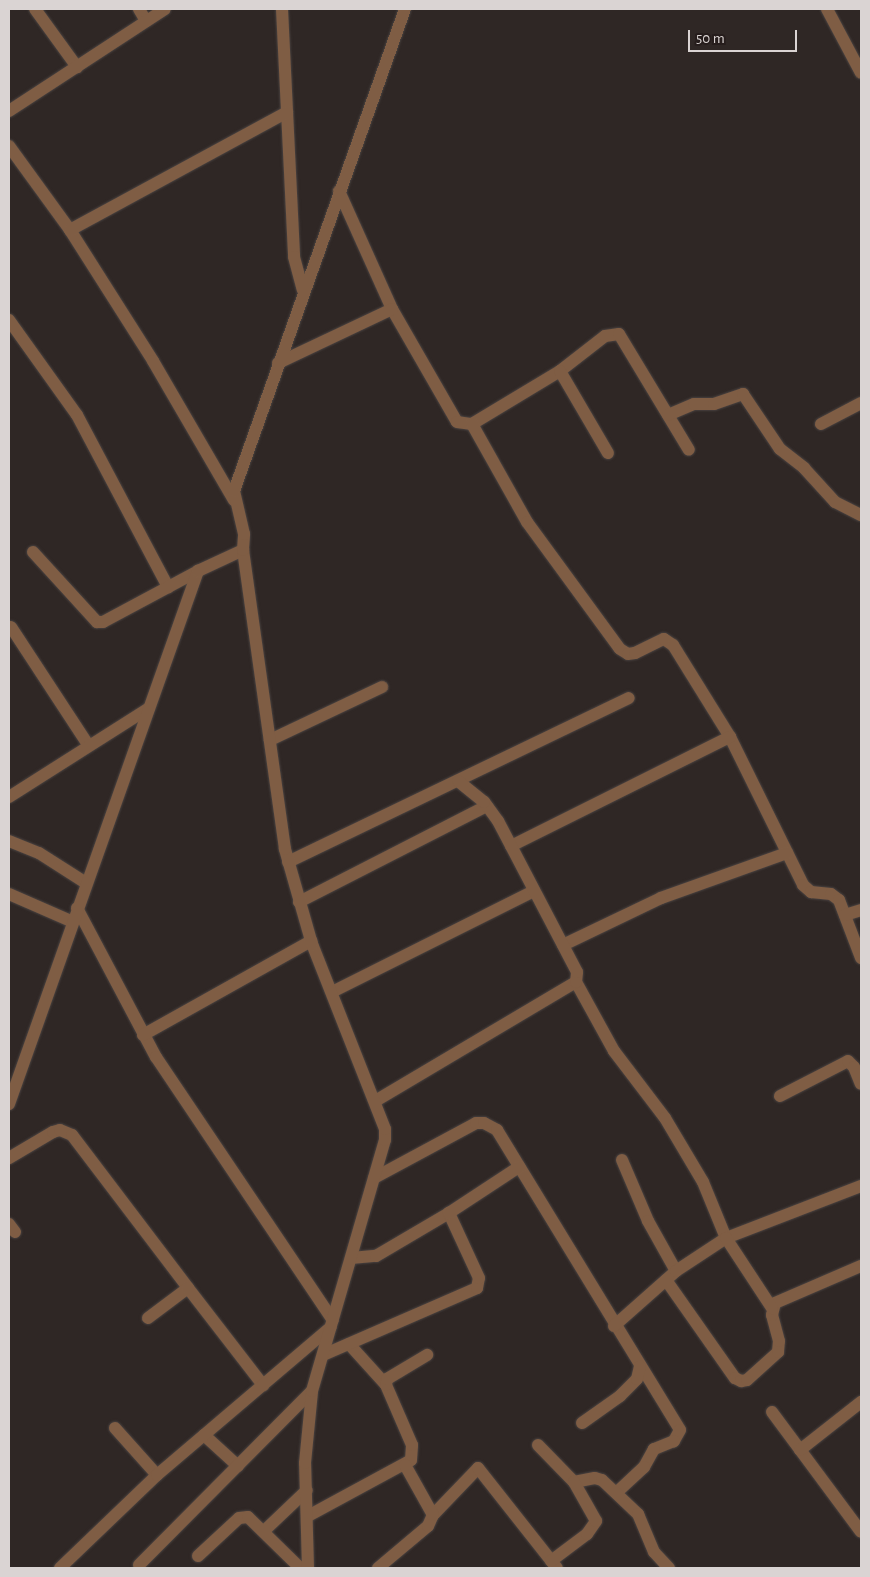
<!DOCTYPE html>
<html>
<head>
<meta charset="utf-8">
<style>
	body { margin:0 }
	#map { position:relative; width:870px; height:1577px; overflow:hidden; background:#2f2725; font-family:"Alegreya Sans",sans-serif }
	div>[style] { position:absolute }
	.roads { filter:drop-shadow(0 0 1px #4a4341) drop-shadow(0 0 1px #4a4341) }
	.minor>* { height:12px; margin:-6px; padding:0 6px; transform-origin:6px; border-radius:6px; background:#7f5d44 }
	span { translate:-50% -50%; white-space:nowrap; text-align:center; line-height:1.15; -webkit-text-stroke:5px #261d1c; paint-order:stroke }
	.frame { position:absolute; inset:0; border:10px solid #dad4d3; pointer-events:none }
	.scale { position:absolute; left:688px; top:30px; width:109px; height:22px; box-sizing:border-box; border:2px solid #dad4d3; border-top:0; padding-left:6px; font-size:15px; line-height:18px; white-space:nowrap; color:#dad4d3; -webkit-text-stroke:4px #261d1c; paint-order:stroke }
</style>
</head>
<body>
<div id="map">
	<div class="roads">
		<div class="minor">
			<i style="left:35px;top:9px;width:72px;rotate:54.1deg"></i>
			<i style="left:139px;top:9px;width:14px;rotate:60deg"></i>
			<i style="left:282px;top:9px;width:248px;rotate:87.2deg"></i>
			<i style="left:294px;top:257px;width:34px;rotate:75deg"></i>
			<i style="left:827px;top:9px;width:72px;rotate:62deg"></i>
			<i style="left:9px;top:111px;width:186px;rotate:-33.2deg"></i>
			<i style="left:9px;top:146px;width:104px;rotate:54deg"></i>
			<i style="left:70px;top:230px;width:155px;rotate:57.6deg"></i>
			<i style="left:153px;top:361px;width:161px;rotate:59.8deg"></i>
			<i style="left:339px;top:191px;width:129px;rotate:65.8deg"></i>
			<i style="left:392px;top:309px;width:130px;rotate:60.1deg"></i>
			<i style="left:457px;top:422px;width:15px;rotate:8deg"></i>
			<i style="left:472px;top:424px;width:103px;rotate:-31.1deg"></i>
			<i style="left:560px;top:371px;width:57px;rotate:-37.9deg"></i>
			<i style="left:605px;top:336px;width:14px;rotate:-8deg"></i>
			<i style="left:619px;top:334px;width:135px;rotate:58.9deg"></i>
			<i style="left:70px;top:230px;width:247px;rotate:-28.5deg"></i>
			<i style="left:9px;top:320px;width:117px;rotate:54.4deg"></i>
			<i style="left:77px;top:415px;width:195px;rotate:62.1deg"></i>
			<i style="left:278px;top:363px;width:126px;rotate:-25.3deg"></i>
			<i style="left:560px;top:371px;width:95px;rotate:59.7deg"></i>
			<i style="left:668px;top:415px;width:28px;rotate:-23deg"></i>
			<i style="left:694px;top:404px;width:20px"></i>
			<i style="left:714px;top:404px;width:31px;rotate:-19deg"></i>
			<i style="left:743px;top:394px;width:66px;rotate:56.1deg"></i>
			<i style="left:780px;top:449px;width:31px;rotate:38deg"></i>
			<i style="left:804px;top:468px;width:46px;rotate:47.6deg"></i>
			<i style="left:835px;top:502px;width:29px;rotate:27deg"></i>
			<i style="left:472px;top:424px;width:112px;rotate:60.7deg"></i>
			<i style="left:527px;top:522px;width:157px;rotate:53.8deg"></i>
			<i style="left:620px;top:649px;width:9px;rotate:32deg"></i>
			<i style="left:628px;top:654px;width:7px;rotate:-8deg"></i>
			<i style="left:635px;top:653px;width:32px;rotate:-26deg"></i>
			<i style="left:664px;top:639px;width:11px;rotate:34deg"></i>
			<i style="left:673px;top:645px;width:108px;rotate:58.2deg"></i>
			<i style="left:730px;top:737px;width:165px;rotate:63.7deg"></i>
			<i style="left:803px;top:885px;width:11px;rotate:41deg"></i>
			<i style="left:811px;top:892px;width:20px;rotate:6deg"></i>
			<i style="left:831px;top:894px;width:10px;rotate:37deg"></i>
			<i style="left:839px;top:900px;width:62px;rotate:69.2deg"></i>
			<i style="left:821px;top:424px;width:45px;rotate:-27.7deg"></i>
			<i style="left:33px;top:552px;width:95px;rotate:47.6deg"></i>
			<i style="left:97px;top:622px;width:6px"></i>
			<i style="left:103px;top:622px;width:108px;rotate:-28.2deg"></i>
			<i style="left:11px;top:627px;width:142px;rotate:56.8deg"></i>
			<i style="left:270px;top:740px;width:124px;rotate:-25.3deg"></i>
			<i style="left:9px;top:797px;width:166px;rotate:-32.4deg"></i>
			<i style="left:9px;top:841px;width:32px;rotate:22deg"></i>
			<i style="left:39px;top:853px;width:56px;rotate:32.6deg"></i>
			<i style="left:511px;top:846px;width:245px;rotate:-26.5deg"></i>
			<i style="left:288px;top:862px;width:378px;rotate:-25.7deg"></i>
			<i style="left:9px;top:894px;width:70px;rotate:23.6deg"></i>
			<i style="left:299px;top:902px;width:211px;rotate:-27.1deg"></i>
			<i style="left:77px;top:908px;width:169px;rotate:62.1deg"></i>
			<i style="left:156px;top:1057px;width:317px;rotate:56.1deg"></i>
			<i style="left:845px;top:915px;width:17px;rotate:-17deg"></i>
			<i style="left:563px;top:945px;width:109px;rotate:-25.6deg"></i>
			<i style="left:661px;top:898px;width:134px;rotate:-19.7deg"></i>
			<i style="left:576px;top:982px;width:79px;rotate:61.2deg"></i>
			<i style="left:614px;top:1051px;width:84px;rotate:52.7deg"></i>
			<i style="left:665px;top:1118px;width:74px;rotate:59.3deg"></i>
			<i style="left:703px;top:1182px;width:61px;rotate:67.7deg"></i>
			<i style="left:726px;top:1238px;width:145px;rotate:-21.1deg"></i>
			<i style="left:332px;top:992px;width:226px;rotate:-26.6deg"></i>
			<i style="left:143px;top:1035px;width:193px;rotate:-29.2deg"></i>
			<i style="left:780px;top:1096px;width:76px;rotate:-27.2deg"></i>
			<i style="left:848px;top:1061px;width:8px;rotate:45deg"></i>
			<i style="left:854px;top:1067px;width:18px;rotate:68deg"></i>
			<i style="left:377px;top:1100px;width:231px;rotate:-30.7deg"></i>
			<i style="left:576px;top:982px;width:10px;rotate:-84deg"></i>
			<i style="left:577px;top:972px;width:170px;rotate:-117.6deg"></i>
			<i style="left:498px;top:821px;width:24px;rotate:-126deg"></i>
			<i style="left:484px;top:802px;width:33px;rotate:-141deg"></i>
			<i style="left:9px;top:1104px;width:566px;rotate:-70.48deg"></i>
			<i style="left:198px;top:571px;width:50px;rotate:-25deg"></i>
			<i style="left:9px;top:1158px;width:51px;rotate:-30.6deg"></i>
			<i style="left:53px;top:1132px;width:7px;rotate:-16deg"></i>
			<i style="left:60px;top:1130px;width:13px;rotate:23deg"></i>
			<i style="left:72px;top:1135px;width:192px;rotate:52.8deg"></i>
			<i style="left:188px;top:1288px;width:50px;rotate:143.1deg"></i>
			<i style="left:622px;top:1160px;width:66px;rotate:66.9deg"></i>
			<i style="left:648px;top:1221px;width:57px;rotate:60.8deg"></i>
			<i style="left:374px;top:1178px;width:116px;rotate:-28.3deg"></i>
			<i style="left:476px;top:1123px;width:8px"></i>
			<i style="left:484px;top:1123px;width:15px;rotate:28deg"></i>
			<i style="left:497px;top:1130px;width:351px;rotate:58.6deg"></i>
			<i style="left:680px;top:1430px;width:13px;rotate:119deg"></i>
			<i style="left:674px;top:1441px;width:22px;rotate:158deg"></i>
			<i style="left:654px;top:1449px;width:21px;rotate:119deg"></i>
			<i style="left:644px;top:1467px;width:38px;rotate:137deg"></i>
			<i style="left:9px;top:1224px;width:10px;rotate:53deg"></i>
			<i style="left:351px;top:1258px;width:25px;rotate:-5deg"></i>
			<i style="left:376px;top:1256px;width:85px;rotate:-30.5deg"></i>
			<i style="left:666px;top:1280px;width:120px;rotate:54.9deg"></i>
			<i style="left:735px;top:1378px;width:7px;rotate:27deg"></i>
			<i style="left:741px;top:1381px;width:6px;rotate:-9deg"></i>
			<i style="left:747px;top:1380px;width:42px;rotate:-42.1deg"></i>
			<i style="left:778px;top:1352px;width:11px;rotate:-85deg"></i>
			<i style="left:779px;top:1341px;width:27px;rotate:-105deg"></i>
			<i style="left:772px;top:1315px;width:12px;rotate:-76deg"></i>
			<i style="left:775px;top:1303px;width:94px;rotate:-23.3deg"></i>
			<i style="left:188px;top:1288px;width:123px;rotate:52.3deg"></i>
			<i style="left:614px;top:1326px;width:83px;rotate:-41.6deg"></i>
			<i style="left:676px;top:1271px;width:60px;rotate:-33.4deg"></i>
			<i style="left:726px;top:1238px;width:84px;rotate:56.7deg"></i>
			<i style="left:349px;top:1344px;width:55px;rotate:47.9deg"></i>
			<i style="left:323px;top:1355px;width:168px;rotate:-23.5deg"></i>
			<i style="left:477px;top:1288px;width:10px;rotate:-79deg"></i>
			<i style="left:479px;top:1278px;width:72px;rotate:-114.8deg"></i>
			<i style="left:449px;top:1213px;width:84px;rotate:-33.3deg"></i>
			<i style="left:772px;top:1412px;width:149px;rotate:53.4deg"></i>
			<i style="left:582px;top:1423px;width:47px;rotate:-35.4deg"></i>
			<i style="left:620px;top:1396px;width:24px;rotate:-45deg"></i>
			<i style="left:637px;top:1379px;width:13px;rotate:-77deg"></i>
			<i style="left:115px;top:1428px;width:63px;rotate:48.2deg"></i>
			<i style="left:204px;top:1435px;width:46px;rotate:42.4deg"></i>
			<i style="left:538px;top:1445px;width:52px;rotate:45.8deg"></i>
			<i style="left:574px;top:1482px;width:21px;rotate:-11deg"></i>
			<i style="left:595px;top:1478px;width:7px;rotate:16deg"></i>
			<i style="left:602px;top:1480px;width:50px;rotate:43.4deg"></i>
			<i style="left:638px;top:1514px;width:41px;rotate:67.2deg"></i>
			<i style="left:654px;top:1552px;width:22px;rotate:47deg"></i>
			<i style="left:800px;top:1450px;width:78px;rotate:-38.2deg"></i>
			<i style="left:433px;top:1515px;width:65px;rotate:-46.2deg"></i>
			<i style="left:478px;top:1468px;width:127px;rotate:51.7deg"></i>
			<i style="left:308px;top:1516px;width:117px;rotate:-28.5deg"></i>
			<i style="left:411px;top:1460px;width:15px;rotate:-86deg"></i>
			<i style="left:412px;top:1445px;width:65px;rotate:-113.4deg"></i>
			<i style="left:386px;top:1385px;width:6px;rotate:-81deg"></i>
			<i style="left:387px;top:1379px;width:47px;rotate:-31deg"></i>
			<i style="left:264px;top:1531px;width:59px;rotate:-43.6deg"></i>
			<i style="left:198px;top:1556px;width:56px;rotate:-42.8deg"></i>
			<i style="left:239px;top:1518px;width:9px;rotate:-6deg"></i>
			<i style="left:248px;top:1517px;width:73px;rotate:44.4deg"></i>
			<i style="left:551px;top:1561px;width:45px;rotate:-36.9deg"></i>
			<i style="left:587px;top:1534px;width:16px;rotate:-55deg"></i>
			<i style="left:596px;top:1521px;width:45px;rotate:-119.4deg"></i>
			<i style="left:139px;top:1565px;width:245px;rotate:-45.2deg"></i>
			<i style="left:60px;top:1568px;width:134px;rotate:-43.8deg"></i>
			<i style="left:157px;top:1475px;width:228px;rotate:-40.4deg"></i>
			<i style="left:308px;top:1568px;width:105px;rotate:-91.6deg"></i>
			<i style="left:305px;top:1463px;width:72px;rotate:-84.4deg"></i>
			<i style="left:312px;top:1391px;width:261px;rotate:-73.8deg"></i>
			<i style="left:385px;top:1140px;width:11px;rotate:-90deg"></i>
			<i style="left:385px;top:1129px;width:199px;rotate:-111.5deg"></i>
			<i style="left:312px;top:944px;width:99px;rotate:-105.9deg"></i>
			<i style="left:285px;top:849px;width:302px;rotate:-98deg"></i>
			<i style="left:243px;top:550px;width:16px;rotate:-86deg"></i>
			<i style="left:244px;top:534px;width:44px;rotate:-103.1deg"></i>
			<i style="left:234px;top:491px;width:511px;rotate:-70.47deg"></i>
			<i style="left:378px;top:1568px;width:65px;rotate:-40deg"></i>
			<i style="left:428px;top:1526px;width:12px;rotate:-66deg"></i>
			<i style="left:433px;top:1515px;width:57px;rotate:-119.2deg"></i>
		</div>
	</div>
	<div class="frame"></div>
	<div class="scale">50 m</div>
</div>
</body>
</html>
